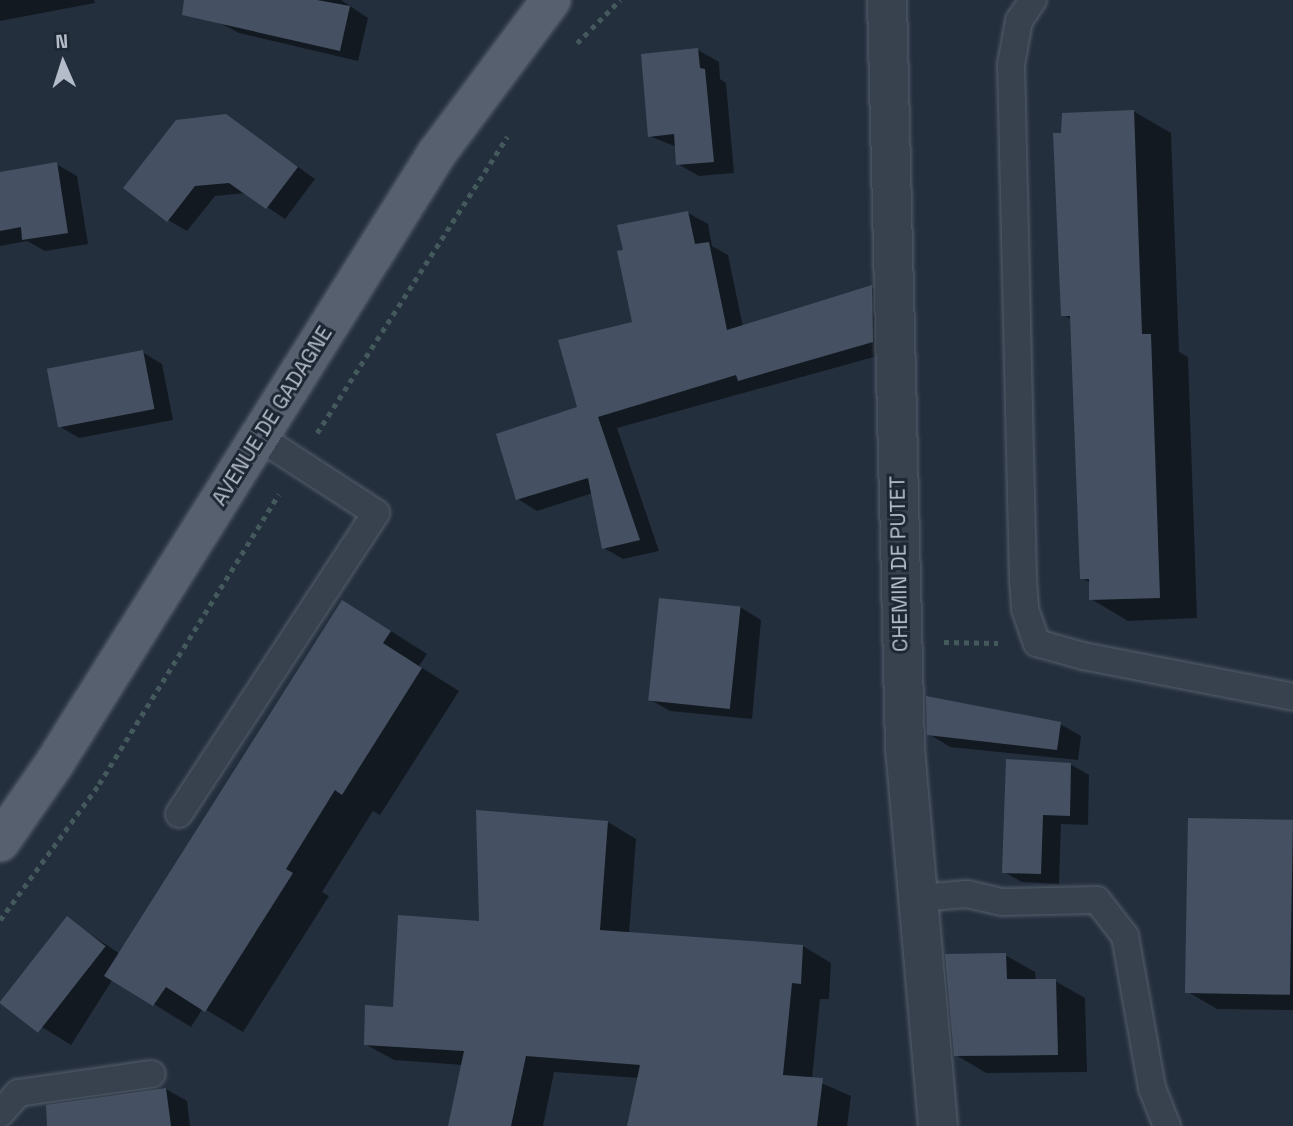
<!DOCTYPE html>
<html>
<head>
<meta charset="utf-8">
<style>
	body { margin:0 }
	#map { position:relative; width:1293px; height:1126px; overflow:hidden; background:#242f3e; font-family:"Space Grotesk",sans-serif }
	div>[style] { position:absolute }
	.shadow>* { inset:0; background:#0007 }
	.building>* { inset:0; background:#455162; transform-origin:0 0 }
	.path>* { height:4.5px; margin-top:-2.25px; transform-origin:0; background:repeating-linear-gradient(90deg,#44595c 0 5px,transparent 0 10px) }
	.roads { filter:drop-shadow(0 0 2px #565f6c) drop-shadow(0 0 2px #565f6c) }
	.service>* { height:26px; margin:-13px; padding:0 13px; transform-origin:13px; border-radius:13px; background:#38414e }
	.minor>* { height:38px; margin:-19px; padding:0 19px; transform-origin:19px; border-radius:19px; background:#38414e }
	.primary>* { height:38px; margin:-19px; padding:0 19px; transform-origin:19px; border-radius:19px; background:#56606e }
	span { translate:-50% -50%; white-space:nowrap; text-align:center; line-height:1.15; -webkit-text-stroke:6px #1d2633; paint-order:stroke }
	.street-label { font-size:21px; color:#b4bcc9 }
	.north { position:absolute; left:28px; top:28px; width:70px; height:70px; -webkit-text-stroke:5px #1d2633; paint-order:stroke; rotate:357deg; font-size:19px; font-weight:700; line-height:28px; text-align:center; color:#b4bcc9 }
	.north::after { content:''; display:block; margin:auto; width:24px; height:32px; background:#b4bcc9; clip-path:polygon(50% 0,100% 100%,50% 72%,0 100%) }
</style>
</head>
<body>
<div id="map">
	<div class="shadow">
		<i style="clip-path:polygon(0 0,94px 0,95px 3px,0 21px)"></i>
		<i style="clip-path:polygon(226px 0,341px 0,368px 18px,358px 61px,239px 33px,220px 23px)"></i>
		<i style="clip-path:polygon(698px 50px,719px 62px,720px 79px,726px 83px,734px 173px,699px 176px,678px 164px,677px 147px,649px 136px)"></i>
		<i style="clip-path:polygon(1133px 111px,1171px 133px,1179px 352px,1188px 357px,1197px 618px,1128px 621px,1091px 599px,1091px 583px,1082px 578px,1072px 320px,1063px 315px,1063px 134px)"></i>
		<i style="clip-path:polygon(226px 115px,315px 179px,285px 219px,246px 193px,215px 196px,187px 231px,168px 220px)"></i>
		<i style="clip-path:polygon(56px 164px,77px 176px,88px 244px,45px 251px,27px 241px,0 246px,0 174px)"></i>
		<i style="clip-path:polygon(688px 213px,708px 224px,712px 246px,728px 255px,743px 327px,872px 287px,891px 298px,892px 352px,617px 428px,659px 551px,623px 559px,604px 548px,593px 493px,537px 511px,518px 499px,634px 323px)"></i>
		<i style="clip-path:polygon(142px 352px,162px 364px,173px 420px,79px 438px,59px 426px)"></i>
		<i style="clip-path:polygon(740px 607px,761px 620px,752px 719px,670px 711px,649px 699px)"></i>
		<i style="clip-path:polygon(380px 624px,427px 654px,419px 666px,459px 691px,380px 815px,373px 811px,322px 892px,329px 896px,243px 1032px,203px 1008px,191px 1027px,113px 979px,71px 1045px,8px 1006px,68px 919px,120px 954px)"></i>
		<i style="clip-path:polygon(1060px 724px,1081px 736px,1078px 760px,950px 747px,929px 734px)"></i>
		<i style="clip-path:polygon(1070px 764px,1089px 775px,1088px 825px,1061px 824px,1059px 884px,1022px 882px,1004px 872px)"></i>
		<i style="clip-path:polygon(1293px 821px,1293px 1010px,1217px 1009px,1188px 992px)"></i>
		<i style="clip-path:polygon(608px 822px,636px 839px,629px 934px,803px 946px,831px 963px,829px 999px,820px 999px,812px 1079px,851px 1096px,847px 1126px,628px 1126px,639px 1078px,554px 1072px,543px 1126px,450px 1126px,463px 1065px,394px 1060px,365px 1044px,481px 923px)"></i>
		<i style="clip-path:polygon(1005px 955px,1035px 972px,1036px 981px,1055px 981px,1085px 998px,1087px 1072px,986px 1073px,956px 1055px)"></i>
		<i style="clip-path:polygon(166px 1089px,187px 1101px,190px 1126px,95px 1126px)"></i>
	</div>
	<div class="building">
		<i style="clip-path:polygon(184px 0,317px 0,350px 6px,340px 51px,182px 15px)"></i>
		<i style="clip-path:polygon(698px 48px,700px 68px,705px 69px,714px 162px,676px 165px,674px 134px,648px 137px,641px 54px)"></i>
		<i style="clip-path:polygon(1134px 110px,1142px 334px,1151px 334px,1160px 598px,1089px 600px,1089px 579px,1080px 579px,1070px 316px,1061px 316px,1053px 133px,1061px 133px,1062px 113px)"></i>
		<i style="clip-path:polygon(226px 114px,298px 167px,266px 209px,229px 183px,195px 186px,167px 222px,123px 188px,176px 120px)"></i>
		<i style="clip-path:polygon(57px 162px,68px 233px,22px 240px,21px 227px,0 231px,0 172px)"></i>
		<i style="clip-path:polygon(688px 211px,695px 244px,709px 242px,727px 330px,872px 285px,873px 342px,738px 381px,736px 375px,598px 417px,640px 540px,602px 549px,588px 478px,516px 500px,496px 434px,577px 407px,558px 340px,632px 322px,617px 251px,623px 250px,617px 225px)"></i>
		<i style="left:143px;top:350px;width:60px;height:98px;rotate:79deg"></i>
		<i style="left:659px;top:598px;width:82px;height:103px;rotate:6deg"></i>
		<i style="clip-path:polygon(342px 600px,391px 631px,383px 643px,422px 668px,342px 795px,335px 790px,286px 869px,293px 873px,205px 1012px,166px 987px,153px 1006px,104px 976px)"></i>
		<i style="clip-path:polygon(926px 696px,1061px 722px,1057px 750px,927px 735px)"></i>
		<i style="clip-path:polygon(1006px 759px,1071px 763px,1070px 816px,1043px 815px,1041px 874px,1002px 873px)"></i>
		<i style="clip-path:polygon(476px 810px,608px 821px,600px 930px,803px 945px,801px 984px,792px 983px,783px 1075px,823px 1078px,817px 1126px,627px 1126px,640px 1065px,526px 1056px,511px 1126px,448px 1126px,464px 1051px,364px 1045px,365px 1005px,393px 1007px,398px 915px,479px 921px)"></i>
		<i style="left:1188px;top:818px;width:105px;height:175px;rotate:1deg"></i>
		<i style="left:67px;top:916px;width:49px;height:110px;rotate:38deg"></i>
		<i style="clip-path:polygon(1006px 953px,1007px 979px,1056px 979px,1058px 1055px,954px 1056px,945px 954px)"></i>
		<i style="clip-path:polygon(166px 1088px,171px 1126px,47px 1126px,46px 1105px)"></i>
	</div>
	<div class="path">
		<i style="left:577px;top:43px;width:61px;rotate:-45deg"></i>
		<i style="left:317px;top:433px;width:352px;rotate:-57.3deg"></i>
		<i style="left:944px;top:642px;width:54px;rotate:1.1deg"></i>
		<i style="left:0;top:920px;width:168px;rotate:-53.9deg"></i>
		<i style="left:99px;top:784px;width:341px;rotate:-58.2deg"></i>
	</div>
	<div class="roads">
		<div class="service">
			<i style="left:1033px;top:0;width:25px;rotate:124deg"></i>
			<i style="left:1019px;top:21px;width:44px;rotate:100.5deg"></i>
			<i style="left:1011px;top:64px;width:515px;rotate:88.67deg"></i>
			<i style="left:1023px;top:579px;width:30px;rotate:86deg"></i>
			<i style="left:1025px;top:609px;width:36px;rotate:71deg"></i>
			<i style="left:1037px;top:643px;width:48px;rotate:15.8deg"></i>
			<i style="left:1083px;top:656px;width:214px;rotate:11deg"></i>
			<i style="left:179px;top:814px;width:360px;rotate:-56.8deg"></i>
			<i style="left:376px;top:513px;width:140px;rotate:-147deg"></i>
			<i style="left:919px;top:898px;width:48px;rotate:-4.8deg"></i>
			<i style="left:967px;top:894px;width:37px;rotate:13deg"></i>
			<i style="left:1003px;top:902px;width:94px;rotate:-1.2deg"></i>
			<i style="left:1097px;top:900px;width:46px;rotate:52.1deg"></i>
			<i style="left:1125px;top:936px;width:154px;rotate:79.9deg"></i>
			<i style="left:1152px;top:1088px;width:41px;rotate:68.5deg"></i>
			<i style="left:0;top:1114px;width:28px;rotate:-49deg"></i>
			<i style="left:18px;top:1093px;width:135px;rotate:-8.1deg"></i>
		</div>
		<div class="minor">
			<i style="left:887px;top:0;width:748px;rotate:88.62deg"></i>
			<i style="left:905px;top:748px;width:379px;rotate:85deg"></i>
		</div>
		<div class="primary">
			<i style="left:0;top:842px;width:95px;rotate:-55.3deg"></i>
			<i style="left:54px;top:764px;width:721px;rotate:-57.92deg"></i>
			<i style="left:437px;top:153px;width:191px;rotate:-53.3deg"></i>
		</div>
	</div>
	<div class="street-label">
		<span style="left:272px;top:416px;rotate:-58deg">AVENUE DE GADAGNE</span>
		<span style="left:899px;top:564px;rotate:-91deg">CHEMIN DE PUTET</span>
	</div>
	<div class="north">N</div>
</div>
</body>
</html>
